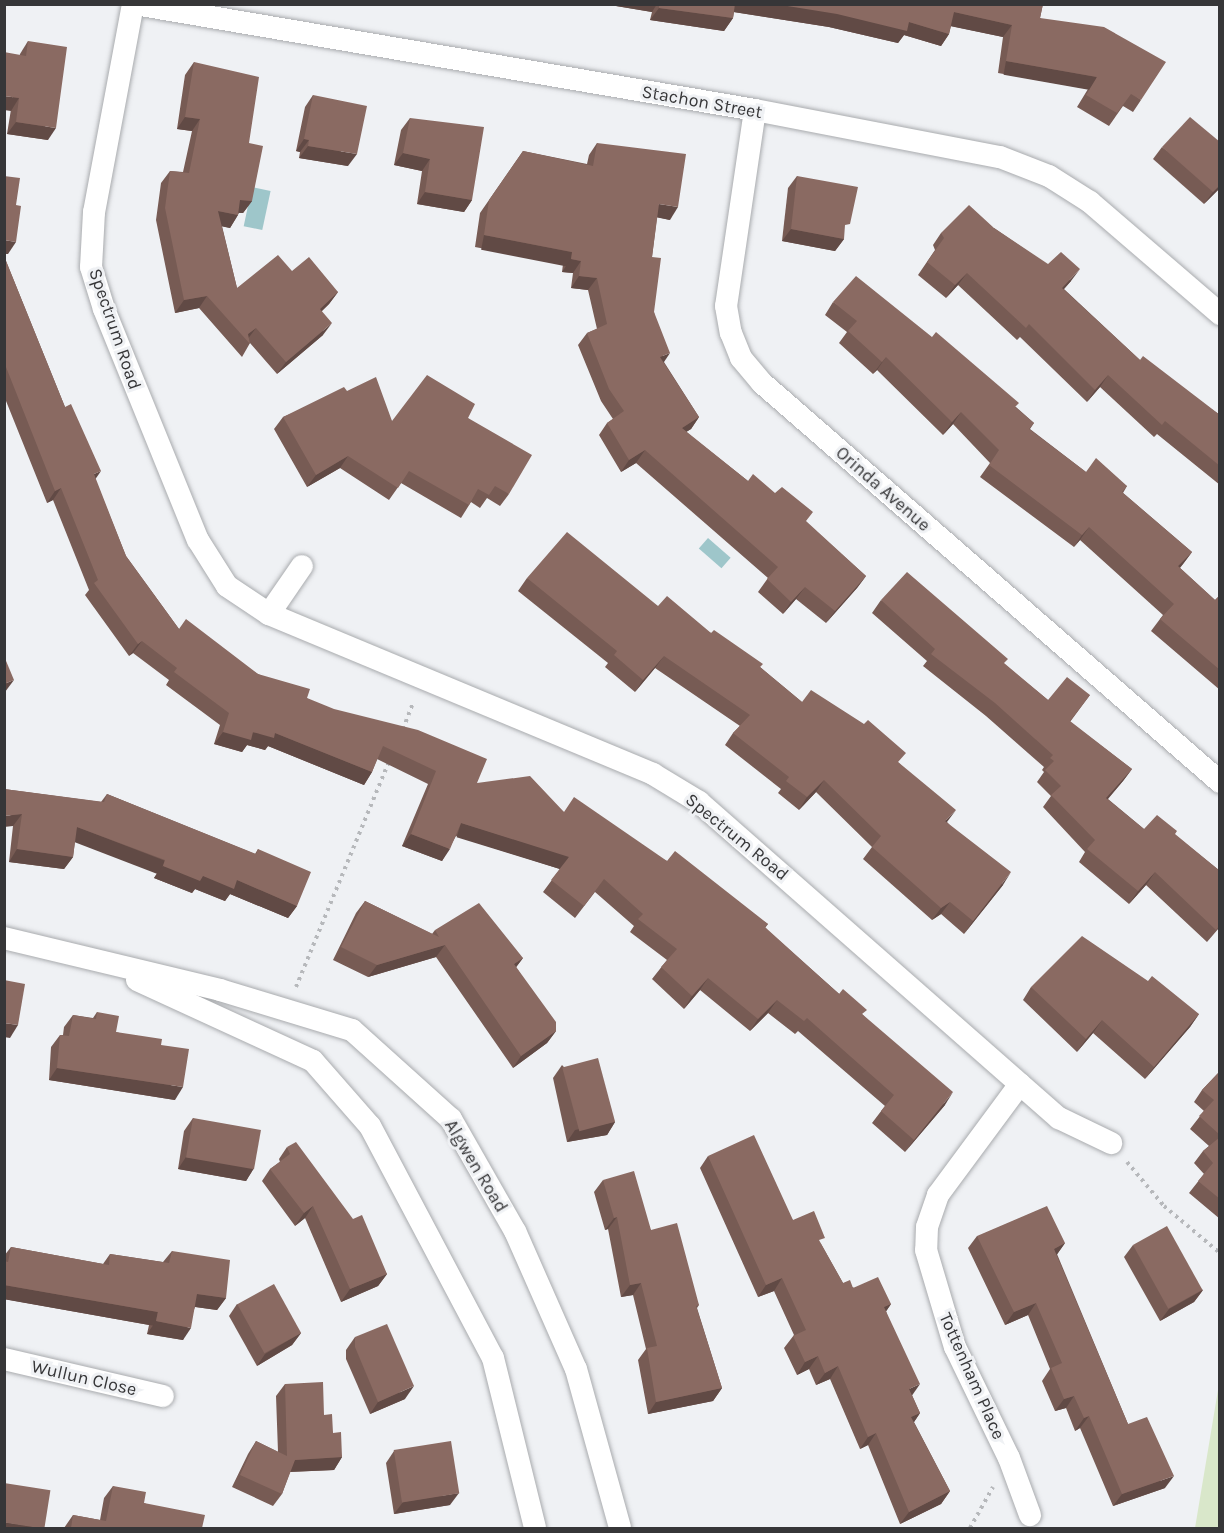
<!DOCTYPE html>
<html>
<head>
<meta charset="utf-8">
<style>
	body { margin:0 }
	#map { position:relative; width:1224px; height:1533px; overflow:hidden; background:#eff1f4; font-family:Karla,sans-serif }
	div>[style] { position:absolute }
	.green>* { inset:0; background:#d9e7ca }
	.water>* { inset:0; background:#9ec6ca; transform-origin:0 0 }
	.path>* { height:4px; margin-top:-2px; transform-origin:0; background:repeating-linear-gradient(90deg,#b6b8bb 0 3px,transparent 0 7.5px) }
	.roads { filter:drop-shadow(0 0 2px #a9abae) drop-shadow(0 0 2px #a9abae) }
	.minor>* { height:22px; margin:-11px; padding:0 11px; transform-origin:11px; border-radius:11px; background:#fff }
	.wall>* { inset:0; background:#775b54 }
	.shaded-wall>* { inset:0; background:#614a45; transform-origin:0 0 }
	.building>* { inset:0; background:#8a6a62; transform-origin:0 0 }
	span { translate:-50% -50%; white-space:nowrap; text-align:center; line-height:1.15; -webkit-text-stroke:6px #eff1f4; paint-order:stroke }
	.street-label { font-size:18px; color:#363638 }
	.frame { position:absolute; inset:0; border:6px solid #363638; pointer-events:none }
</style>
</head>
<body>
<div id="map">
	<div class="green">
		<i style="clip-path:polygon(1219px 1384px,1219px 1528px,1195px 1528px)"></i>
	</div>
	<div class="water">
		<i style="left:252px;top:187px;width:19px;height:40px;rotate:12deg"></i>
		<i style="left:708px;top:538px;width:30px;height:14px;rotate:41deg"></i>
	</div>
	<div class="path">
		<i style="left:403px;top:729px;width:28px;rotate:-69deg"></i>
		<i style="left:296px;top:987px;width:244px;rotate:-67.6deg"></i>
		<i style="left:1127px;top:1162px;width:57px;rotate:49.9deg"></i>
		<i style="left:1164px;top:1206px;width:73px;rotate:40deg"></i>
		<i style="left:970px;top:1528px;width:47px;rotate:-60.7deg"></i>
	</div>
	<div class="roads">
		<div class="minor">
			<i style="left:133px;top:4px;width:212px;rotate:100.6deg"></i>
			<i style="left:94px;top:212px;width:55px;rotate:93.1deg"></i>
			<i style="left:91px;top:267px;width:44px;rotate:72.8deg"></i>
			<i style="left:104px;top:309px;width:249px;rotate:67.9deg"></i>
			<i style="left:198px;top:540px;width:54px;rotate:57.8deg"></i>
			<i style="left:227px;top:586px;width:50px;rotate:33.7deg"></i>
			<i style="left:269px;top:614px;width:416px;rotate:22.6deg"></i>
			<i style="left:653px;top:774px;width:54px;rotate:31.3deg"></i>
			<i style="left:699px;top:802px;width:479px;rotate:41.3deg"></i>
			<i style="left:1059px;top:1118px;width:58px;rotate:25.7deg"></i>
			<i style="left:135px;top:4px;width:629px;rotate:9.7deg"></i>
			<i style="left:755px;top:110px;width:249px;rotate:10.9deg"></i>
			<i style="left:1000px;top:157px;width:53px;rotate:21.2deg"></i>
			<i style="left:1049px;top:176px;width:49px;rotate:32.4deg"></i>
			<i style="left:1090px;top:202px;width:172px;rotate:40.7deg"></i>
			<i style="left:755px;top:110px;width:198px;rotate:98.4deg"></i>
			<i style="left:726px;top:306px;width:27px;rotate:80deg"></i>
			<i style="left:731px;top:333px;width:27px;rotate:68deg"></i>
			<i style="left:741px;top:358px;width:33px;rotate:50deg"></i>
			<i style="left:762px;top:383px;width:607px;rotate:41.06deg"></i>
			<i style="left:269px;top:614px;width:58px;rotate:-55.5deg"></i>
			<i style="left:4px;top:938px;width:222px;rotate:13.5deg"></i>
			<i style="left:220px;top:990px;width:138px;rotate:16.9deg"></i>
			<i style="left:352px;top:1030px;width:133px;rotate:42deg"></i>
			<i style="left:451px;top:1119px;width:129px;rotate:60.3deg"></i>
			<i style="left:515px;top:1231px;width:151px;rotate:66.2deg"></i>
			<i style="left:576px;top:1369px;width:165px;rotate:74.5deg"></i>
			<i style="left:137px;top:980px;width:194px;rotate:24.7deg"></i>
			<i style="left:313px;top:1061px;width:86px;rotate:48.8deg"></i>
			<i style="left:370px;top:1126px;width:263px;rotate:62.1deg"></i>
			<i style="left:493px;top:1358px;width:175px;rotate:76.1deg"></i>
			<i style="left:1020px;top:1084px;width:138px;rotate:126.5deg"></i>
			<i style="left:938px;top:1195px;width:34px;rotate:109deg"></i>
			<i style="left:927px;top:1227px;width:23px;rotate:92deg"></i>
			<i style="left:926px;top:1250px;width:101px;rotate:73.4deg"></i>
			<i style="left:955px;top:1347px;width:123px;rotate:64.1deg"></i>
			<i style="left:1009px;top:1458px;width:61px;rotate:69.8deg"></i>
			<i style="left:4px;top:1359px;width:163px;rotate:13.1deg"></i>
		</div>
	</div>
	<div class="wall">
		<i style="clip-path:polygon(604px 4px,1043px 4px,1040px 18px,1141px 100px,1133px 112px,1123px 106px,1109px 126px,1077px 107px,1088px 89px,998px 73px,1003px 37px,951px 26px,949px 34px,941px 46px,904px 35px,898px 43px,829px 27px,734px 12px,733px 18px,724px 31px,650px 20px,652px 12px)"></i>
		<i style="clip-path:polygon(28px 41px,48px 140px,7px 134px,20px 54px)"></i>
		<i style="clip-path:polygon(194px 62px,249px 143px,252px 201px,243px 213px,239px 213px,230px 228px,222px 226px,237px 288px,292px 271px,338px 292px,329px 304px,322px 311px,323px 335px,277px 374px,250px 343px,242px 357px,199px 308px,175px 313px,156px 220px,161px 183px,170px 171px,183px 172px,192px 131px,177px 129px,185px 75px)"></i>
		<i style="clip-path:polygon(313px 95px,348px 166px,299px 158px,300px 152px,296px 151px,305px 107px)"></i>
		<i style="clip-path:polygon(410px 118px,472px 200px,464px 212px,417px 204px,422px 171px,394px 165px,401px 130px)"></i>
		<i style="clip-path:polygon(597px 143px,670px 220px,657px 217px,652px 257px,654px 312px,664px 362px,699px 417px,691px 429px,686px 432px,748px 481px,806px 522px,866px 576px,857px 588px,826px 623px,796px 599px,783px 614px,758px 592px,768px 578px,636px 463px,621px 472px,599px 435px,607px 423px,613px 419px,601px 401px,578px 345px,587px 333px,597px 329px,588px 290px,571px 288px,573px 273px,562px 272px,563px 264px,475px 247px,480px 213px,523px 151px,587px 164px,589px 155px)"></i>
		<i style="clip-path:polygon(1162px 147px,1220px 188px,1204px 204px,1153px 159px)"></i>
		<i style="clip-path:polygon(797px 176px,844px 232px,844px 239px,835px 251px,782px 241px,788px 188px)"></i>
		<i style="clip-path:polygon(994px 228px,1071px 281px,1064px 289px,1140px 360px,1220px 415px,1220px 485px,1157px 434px,1154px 437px,1100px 387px,1087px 402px,1020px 337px,1017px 340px,958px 285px,946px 298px,918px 275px,935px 250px,933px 245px,941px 233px)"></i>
		<i style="clip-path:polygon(4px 256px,65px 407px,95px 479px,126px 556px,179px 629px,258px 674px,477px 783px,564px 812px,667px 861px,768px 924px,765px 928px,863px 1015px,945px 1105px,905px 1152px,872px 1123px,885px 1106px,798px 1031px,795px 1034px,768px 1013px,750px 1031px,700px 990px,684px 1009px,652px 979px,667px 960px,630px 932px,634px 926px,595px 892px,575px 918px,543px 892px,560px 869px,456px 836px,442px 861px,402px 846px,428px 784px,377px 759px,372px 772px,364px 785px,268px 746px,265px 750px,247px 745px,242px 752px,214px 744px,220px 725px,166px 685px,169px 680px,133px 653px,129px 656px,85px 595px,89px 590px,53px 500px,47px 503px,4px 396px)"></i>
		<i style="clip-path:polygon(833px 302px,1016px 407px,1034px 423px,1030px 429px,1086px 472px,1127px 486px,1123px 493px,1192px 552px,1180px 568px,1215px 600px,1220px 595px,1220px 690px,1151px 631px,1163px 615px,1080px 540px,1074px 547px,980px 477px,990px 463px,953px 424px,943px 435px,877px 370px,873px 374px,839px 343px,847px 332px,825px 315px)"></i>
		<i style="clip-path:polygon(347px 391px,392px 421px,468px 418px,509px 494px,500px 506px,487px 498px,480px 508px,471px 502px,461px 518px,401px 483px,389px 500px,340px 468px,307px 487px,274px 429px,283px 417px)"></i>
		<i style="clip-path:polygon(527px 578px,658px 606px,711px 633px,760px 667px,802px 702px,899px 763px,947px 822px,1003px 885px,964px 934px,941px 914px,932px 920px,863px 859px,872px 847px,816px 792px,799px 810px,778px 793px,781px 789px,725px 745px,733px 733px,740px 726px,655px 668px,635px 692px,605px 667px,608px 663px,518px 591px)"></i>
		<i style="clip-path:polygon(881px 600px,1004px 664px,1048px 700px,1090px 695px,1070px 722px,1132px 769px,1123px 781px,1108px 799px,1144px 829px,1175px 835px,1220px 871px,1220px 929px,1219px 928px,1207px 942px,1146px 885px,1129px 904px,1079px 862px,1085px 852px,1043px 807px,1051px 796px,1037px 782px,1044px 772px,1042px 770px,1044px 767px,986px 716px,923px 666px,927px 661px,872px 613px)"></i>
		<i style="clip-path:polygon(4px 789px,101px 802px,107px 794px,255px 854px,258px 849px,297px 906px,288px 918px,230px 894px,225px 901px,195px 889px,192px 893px,154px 878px,157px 873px,75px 841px,73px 857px,64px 869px,9px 862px,13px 826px)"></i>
		<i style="clip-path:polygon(365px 901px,432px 934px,435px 930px,523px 958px,516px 967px,556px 1031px,547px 1043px,513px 1068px,436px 957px,368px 977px,333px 960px,356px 913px)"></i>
		<i style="clip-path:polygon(1031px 987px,1199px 1014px,1190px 1027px,1145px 1079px,1093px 1033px,1077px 1052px,1023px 1000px)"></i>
		<i style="clip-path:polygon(97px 1012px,116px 1032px,161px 1045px,175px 1100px,49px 1080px,51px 1047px,60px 1035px,63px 1035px,64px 1027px,73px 1015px,93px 1018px)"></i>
		<i style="clip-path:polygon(562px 1065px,615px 1122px,607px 1135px,567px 1142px,553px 1078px)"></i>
		<i style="clip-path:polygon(1220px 1071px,1220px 1219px,1189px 1193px,1204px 1174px,1194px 1163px,1203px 1151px,1209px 1146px,1190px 1129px,1204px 1111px,1194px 1102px,1202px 1090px)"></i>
		<i style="clip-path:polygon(193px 1118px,254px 1168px,246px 1181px,178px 1169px,184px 1131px)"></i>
		<i style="clip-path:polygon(287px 1147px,387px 1274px,378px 1286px,341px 1302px,305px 1218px,295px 1226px,262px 1181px,270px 1169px,280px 1162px,279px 1159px)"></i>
		<i style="clip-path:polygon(708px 1156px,793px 1220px,821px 1244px,843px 1283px,891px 1304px,886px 1311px,912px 1395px,920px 1413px,914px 1422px,950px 1491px,941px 1504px,900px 1524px,868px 1445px,860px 1449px,830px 1379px,816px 1385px,809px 1369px,797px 1375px,784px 1348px,794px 1335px,774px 1291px,758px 1297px,700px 1168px)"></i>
		<i style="clip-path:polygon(603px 1180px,651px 1230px,699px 1305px,697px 1308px,722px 1388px,713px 1401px,648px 1414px,638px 1360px,646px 1349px,633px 1295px,621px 1297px,608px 1229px,605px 1230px,594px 1192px)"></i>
		<i style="clip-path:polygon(977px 1236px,1065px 1243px,1057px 1254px,1128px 1424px,1165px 1488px,1113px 1506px,1080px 1428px,1075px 1431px,1066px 1408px,1055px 1411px,1042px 1381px,1050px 1369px,1028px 1315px,1005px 1325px,968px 1248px)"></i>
		<i style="clip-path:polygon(1133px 1245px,1203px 1290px,1194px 1302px,1160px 1321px,1124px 1257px)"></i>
		<i style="clip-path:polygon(11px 1247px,103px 1264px,110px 1254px,163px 1262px,172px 1251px,226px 1298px,217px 1310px,195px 1307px,183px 1340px,147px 1334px,149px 1325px,4px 1299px,4px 1256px)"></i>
		<i style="clip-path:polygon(237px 1304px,301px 1333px,292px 1345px,257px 1366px,229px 1316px)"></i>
		<i style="clip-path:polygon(355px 1337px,405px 1399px,370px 1414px,346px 1359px,346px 1350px)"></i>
		<i style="clip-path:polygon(285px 1384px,324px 1415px,333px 1433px,342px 1457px,334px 1470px,290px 1472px,282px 1494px,273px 1506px,232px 1487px,248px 1454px,256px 1441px,278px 1452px,276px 1396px)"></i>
		<i style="clip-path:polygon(394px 1451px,450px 1505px,394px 1514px,386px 1463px)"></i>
		<i style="clip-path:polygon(113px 1486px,144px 1503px,202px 1528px,64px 1528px,73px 1515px,100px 1520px,104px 1498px)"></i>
	</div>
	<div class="shaded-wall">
		<i style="clip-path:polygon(604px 4px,657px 4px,652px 12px)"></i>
		<i style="clip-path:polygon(732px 4px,775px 4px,909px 22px,949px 34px,941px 46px,904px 35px,898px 43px,829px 27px,727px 11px)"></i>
		<i style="clip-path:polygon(659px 8px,733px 18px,724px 31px,650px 20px)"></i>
		<i style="clip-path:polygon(954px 12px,1012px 25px,1003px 37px,945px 25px)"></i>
		<i style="left:1006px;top:61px;width:92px;height:14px;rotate:10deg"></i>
		<i style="clip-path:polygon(4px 96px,19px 98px,11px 111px,4px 110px)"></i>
		<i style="clip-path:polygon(185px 117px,200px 119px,192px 131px,177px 129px)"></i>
		<i style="clip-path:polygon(16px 122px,56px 128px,48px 140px,7px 134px)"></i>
		<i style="clip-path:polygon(304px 139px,309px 140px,300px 152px,296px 151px)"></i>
		<i style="clip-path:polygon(308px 146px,357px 154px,348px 166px,299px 158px)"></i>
		<i style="clip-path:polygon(403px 153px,430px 159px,422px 171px,394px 165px)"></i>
		<i style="clip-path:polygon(1220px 185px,1220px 188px,1204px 204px,1213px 192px)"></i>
		<i style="clip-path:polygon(425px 192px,472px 200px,464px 212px,417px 204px)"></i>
		<i style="clip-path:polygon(240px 200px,252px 201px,243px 213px,231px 212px)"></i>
		<i style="clip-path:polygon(659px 204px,678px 207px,670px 220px,650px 216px)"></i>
		<i style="clip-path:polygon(218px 211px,238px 215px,230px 228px,210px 224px)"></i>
		<i style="clip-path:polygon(791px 229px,844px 239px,835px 251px,782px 241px)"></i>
		<i style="left:484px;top:235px;width:90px;height:15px;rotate:11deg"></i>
		<i style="clip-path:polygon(4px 240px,16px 242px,8px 254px,4px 254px)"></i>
		<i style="clip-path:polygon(571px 259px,581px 261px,573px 273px,562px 272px)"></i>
		<i style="clip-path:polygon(1080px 269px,1071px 281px,1054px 300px,1062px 288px)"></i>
		<i style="clip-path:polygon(967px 273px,958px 285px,946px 298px,955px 285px)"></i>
		<i style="clip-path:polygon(579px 276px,597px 278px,588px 290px,571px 288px)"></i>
		<i style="clip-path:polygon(338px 292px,329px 304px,311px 321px,320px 309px)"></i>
		<i style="clip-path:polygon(207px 296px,199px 308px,175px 313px,184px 300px)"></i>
		<i style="clip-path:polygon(332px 323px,323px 335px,277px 374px,286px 362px)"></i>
		<i style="clip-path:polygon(256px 328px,247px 340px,248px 334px)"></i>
		<i style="clip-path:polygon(670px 353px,662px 365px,660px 357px)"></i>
		<i style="clip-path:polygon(886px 357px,877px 370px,873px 374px,882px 362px)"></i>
		<i style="clip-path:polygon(1108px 375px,1100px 387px,1087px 402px,1095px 390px)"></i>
		<i style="clip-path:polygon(961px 412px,953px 424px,943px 435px,952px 422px)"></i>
		<i style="clip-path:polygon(699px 417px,691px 429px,673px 440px,682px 428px)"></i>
		<i style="clip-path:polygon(645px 450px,636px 463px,621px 472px,629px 460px)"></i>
		<i style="clip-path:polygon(348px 456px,340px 468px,307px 487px,316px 475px)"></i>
		<i style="clip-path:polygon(101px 471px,92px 484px,94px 474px)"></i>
		<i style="clip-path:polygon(61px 488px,53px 500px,47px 503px,55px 491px)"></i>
		<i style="clip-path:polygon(1089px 527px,1080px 540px,1074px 547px,1082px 535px)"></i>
		<i style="clip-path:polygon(1192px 552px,1183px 564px,1170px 579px,1178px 566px)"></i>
		<i style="clip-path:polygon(866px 576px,857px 588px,826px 623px,835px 611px)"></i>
		<i style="clip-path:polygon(805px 587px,796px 599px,783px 614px,791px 602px)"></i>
		<i style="clip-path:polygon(142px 641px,133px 653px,129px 656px,138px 644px)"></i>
		<i style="clip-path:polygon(664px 656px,655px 668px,635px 692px,643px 680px)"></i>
		<i style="clip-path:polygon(14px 680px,5px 692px,4px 692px,4px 684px)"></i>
		<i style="clip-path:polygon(223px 732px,275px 733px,372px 772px,364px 785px,268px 746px,265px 750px,247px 745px,242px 752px,214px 744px)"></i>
		<i style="clip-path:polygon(1132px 769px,1123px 781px,1098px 810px,1106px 798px)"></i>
		<i style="clip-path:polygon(824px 780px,816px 792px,799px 810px,807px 797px)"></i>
		<i style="clip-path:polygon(956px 810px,947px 822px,936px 833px,945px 821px)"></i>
		<i style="clip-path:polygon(22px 814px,13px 826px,4px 827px,4px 816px)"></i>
		<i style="left:461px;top:823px;width:113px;height:15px;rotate:17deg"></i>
		<i style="left:77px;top:827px;width:94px;height:15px;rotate:21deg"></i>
		<i style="clip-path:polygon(411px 834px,450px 849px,442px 861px,402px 846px)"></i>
		<i style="clip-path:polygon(17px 849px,73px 857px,64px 869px,9px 862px)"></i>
		<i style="clip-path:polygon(163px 866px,203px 876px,237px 880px,297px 906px,288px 918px,230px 894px,225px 901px,195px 889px,192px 893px,154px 878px)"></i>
		<i style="clip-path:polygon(1011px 872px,1003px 885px,964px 934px,973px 921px)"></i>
		<i style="clip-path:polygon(1155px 872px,1146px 885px,1129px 904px,1138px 891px)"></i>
		<i style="clip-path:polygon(950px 902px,941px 914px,932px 920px,941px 908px)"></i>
		<i style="clip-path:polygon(445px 945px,436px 957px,368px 977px,377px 965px)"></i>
		<i style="clip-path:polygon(523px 958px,514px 970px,514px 964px)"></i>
		<i style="clip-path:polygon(708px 978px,700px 990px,684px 1009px,692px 996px)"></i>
		<i style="clip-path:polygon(777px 1000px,768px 1013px,750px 1031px,758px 1019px)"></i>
		<i style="clip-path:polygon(1199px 1014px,1190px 1027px,1145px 1079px,1154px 1067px)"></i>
		<i style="clip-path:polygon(1102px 1020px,1093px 1033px,1077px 1052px,1086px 1039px)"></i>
		<i style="clip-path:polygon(4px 1023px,18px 1025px,10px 1038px,4px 1037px)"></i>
		<i style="clip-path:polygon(556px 1031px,547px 1043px,513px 1068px,521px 1056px)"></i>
		<i style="clip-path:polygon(57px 1068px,183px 1087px,175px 1100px,49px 1080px)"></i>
		<i style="clip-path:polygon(953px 1092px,945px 1105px,905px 1152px,914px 1140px)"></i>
		<i style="clip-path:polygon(615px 1122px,607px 1135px,567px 1142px,575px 1130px)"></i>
		<i style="clip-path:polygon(186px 1157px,254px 1168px,246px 1181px,178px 1169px)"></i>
		<i style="clip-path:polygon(313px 1206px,305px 1218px,295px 1226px,304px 1213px)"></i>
		<i style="clip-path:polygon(617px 1217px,608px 1229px,605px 1230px,614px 1218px)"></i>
		<i style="clip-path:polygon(1065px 1243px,1056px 1256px,1054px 1249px)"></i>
		<i style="clip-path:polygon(387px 1274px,378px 1286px,341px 1302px,350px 1289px)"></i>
		<i style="clip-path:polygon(782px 1278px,774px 1291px,758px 1297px,766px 1285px)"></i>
		<i style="clip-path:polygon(641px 1283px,633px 1295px,621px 1297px,630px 1285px)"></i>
		<i style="left:4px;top:1285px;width:156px;height:14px;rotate:10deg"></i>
		<i style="clip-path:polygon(1203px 1290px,1194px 1302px,1160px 1321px,1169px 1309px)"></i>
		<i style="clip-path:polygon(197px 1294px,226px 1298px,217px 1310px,189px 1306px)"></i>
		<i style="clip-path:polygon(1036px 1303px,1028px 1315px,1005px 1325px,1014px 1312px)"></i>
		<i style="clip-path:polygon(891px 1304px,883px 1316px,884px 1307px)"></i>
		<i style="clip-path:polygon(156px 1321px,191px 1328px,183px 1340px,147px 1334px)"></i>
		<i style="clip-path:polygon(301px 1333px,292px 1345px,257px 1366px,265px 1354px)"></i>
		<i style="clip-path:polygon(818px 1356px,809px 1369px,797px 1375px,805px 1362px)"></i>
		<i style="clip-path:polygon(838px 1366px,830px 1379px,816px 1385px,825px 1373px)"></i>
		<i style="clip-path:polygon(920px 1384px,911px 1397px,909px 1389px)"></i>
		<i style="clip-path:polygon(414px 1386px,405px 1399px,370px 1414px,378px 1402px)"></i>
		<i style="clip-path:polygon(722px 1388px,713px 1401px,648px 1414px,656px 1402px)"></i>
		<i style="clip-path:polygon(1074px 1396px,1066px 1408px,1055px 1411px,1064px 1399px)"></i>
		<i style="clip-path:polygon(920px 1413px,912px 1425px,911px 1417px)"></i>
		<i style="clip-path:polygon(1089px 1416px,1080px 1428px,1075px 1431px,1084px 1418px)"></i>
		<i style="clip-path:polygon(876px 1433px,868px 1445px,860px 1449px,868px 1437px)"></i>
		<i style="clip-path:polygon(342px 1457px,334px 1470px,286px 1472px,295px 1460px)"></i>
		<i style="clip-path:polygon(1174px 1476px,1165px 1488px,1113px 1506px,1122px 1494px)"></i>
		<i style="clip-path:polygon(950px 1491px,941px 1504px,900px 1524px,909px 1512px)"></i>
		<i style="clip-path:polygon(459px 1493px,450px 1505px,394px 1514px,403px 1502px)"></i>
		<i style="clip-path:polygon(4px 1522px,45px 1528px,4px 1528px)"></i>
	</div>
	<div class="building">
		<i style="clip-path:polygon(659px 4px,735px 4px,733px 18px,659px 8px)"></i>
		<i style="clip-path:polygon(775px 4px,1043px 4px,1040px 18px,1104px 27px,1166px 62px,1141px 100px,1131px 94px,1117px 113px,1086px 95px,1097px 77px,1006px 61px,1012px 25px,954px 12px,949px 34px,909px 22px,907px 31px,837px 14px)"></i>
		<i style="clip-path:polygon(28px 41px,67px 47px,56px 128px,16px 122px,19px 98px,4px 96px,4px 52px,26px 56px)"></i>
		<i style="clip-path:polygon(194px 62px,259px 77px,249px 143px,263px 146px,252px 201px,240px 200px,238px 215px,218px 211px,237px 288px,278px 255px,292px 271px,309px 257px,338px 292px,320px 309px,332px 323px,286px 362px,256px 328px,248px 334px,250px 344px,207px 296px,184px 300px,165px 208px,170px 171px,189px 173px,200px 119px,185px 117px)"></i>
		<i style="clip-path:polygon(313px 95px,367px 106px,357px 154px,308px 146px,309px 140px,304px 139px)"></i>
		<i style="clip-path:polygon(1190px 117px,1220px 142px,1220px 185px,1213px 192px,1162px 147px)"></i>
		<i style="clip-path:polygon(410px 118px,484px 127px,472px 200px,425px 192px,430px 159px,403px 153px)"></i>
		<i style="clip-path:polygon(597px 143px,686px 154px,678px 207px,659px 204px,652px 257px,661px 258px,654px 312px,670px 353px,660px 357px,699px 417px,682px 428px,748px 481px,753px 474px,775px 493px,782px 487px,813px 512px,806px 521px,866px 576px,835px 611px,805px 587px,791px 602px,767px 579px,778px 567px,645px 450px,629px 460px,607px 423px,624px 411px,609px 389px,587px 333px,607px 324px,597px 278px,579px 276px,581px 261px,571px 259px,572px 252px,484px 235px,489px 200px,523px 151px,593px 166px)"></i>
		<i style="clip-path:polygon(4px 176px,20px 178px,16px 205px,21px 206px,16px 242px,4px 240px)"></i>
		<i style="clip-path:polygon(797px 176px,858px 187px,850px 224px,845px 225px,844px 239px,791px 229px)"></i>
		<i style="clip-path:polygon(969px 205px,994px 228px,1048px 264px,1061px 252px,1080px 269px,1062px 288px,1140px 360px,1143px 356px,1220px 415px,1220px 466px,1165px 421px,1162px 425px,1108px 375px,1095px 390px,1029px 324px,1026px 328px,967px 273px,955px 285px,927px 262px,944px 238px,941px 233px)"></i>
		<i style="clip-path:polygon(4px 256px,65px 407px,71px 404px,101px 471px,94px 474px,126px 556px,179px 629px,186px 619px,258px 674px,310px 689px,307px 698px,334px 709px,418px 730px,487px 759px,477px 783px,530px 776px,564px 812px,574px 797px,667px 861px,675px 851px,768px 924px,765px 927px,839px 994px,843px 989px,867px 1010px,862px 1014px,953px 1092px,914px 1140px,881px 1111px,894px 1095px,807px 1018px,804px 1021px,777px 1000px,758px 1019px,708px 978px,692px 996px,661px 967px,677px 949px,638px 919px,643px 914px,604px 879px,584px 906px,551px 880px,569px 857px,461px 823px,450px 849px,411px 834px,436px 771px,383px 746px,372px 772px,275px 733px,274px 738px,253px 732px,251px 740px,223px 732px,229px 713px,174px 672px,177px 668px,142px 641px,138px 644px,94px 583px,98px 580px,61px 488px,55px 491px,4px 362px)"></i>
		<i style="clip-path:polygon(856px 276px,932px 337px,936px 332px,1019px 403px,1015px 407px,1034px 423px,1029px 429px,1086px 472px,1096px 458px,1127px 486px,1122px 492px,1192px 552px,1178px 566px,1215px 600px,1220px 595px,1220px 670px,1160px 619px,1174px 604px,1089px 527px,1082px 535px,989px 465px,999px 450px,961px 412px,952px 422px,886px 357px,882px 362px,848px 331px,857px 321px,833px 302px)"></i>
		<i style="clip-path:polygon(427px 375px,475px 404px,468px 418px,532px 455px,509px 494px,495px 486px,489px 495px,478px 489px,469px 505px,409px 471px,398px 488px,348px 456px,316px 475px,283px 417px,344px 387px,347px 391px,376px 377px,392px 421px)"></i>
		<i style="clip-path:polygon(567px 532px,658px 606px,667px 596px,711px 633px,714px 630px,763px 664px,760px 667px,802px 702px,811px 690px,864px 724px,868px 720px,906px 753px,898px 762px,956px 810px,945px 821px,1011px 872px,973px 921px,950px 902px,941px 908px,872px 847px,881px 836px,824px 780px,807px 797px,786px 781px,789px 777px,733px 733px,750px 715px,664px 656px,643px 680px,614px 655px,617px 651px,527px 578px)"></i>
		<i style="clip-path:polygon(907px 572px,1008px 659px,1004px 663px,1048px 700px,1067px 677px,1090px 695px,1070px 721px,1132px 769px,1106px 798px,1144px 829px,1157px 815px,1177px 831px,1175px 834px,1220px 871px,1220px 925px,1216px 930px,1155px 872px,1138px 891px,1087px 849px,1095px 840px,1051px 795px,1061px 786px,1045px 770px,1054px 761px,1050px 758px,1053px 755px,995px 703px,931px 654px,935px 649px,881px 600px)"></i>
		<i style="clip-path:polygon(4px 656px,14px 680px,4px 684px)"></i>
		<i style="clip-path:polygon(4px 789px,104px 802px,107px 794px,256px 854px,258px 849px,311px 872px,297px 906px,237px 880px,234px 889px,203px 876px,200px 881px,163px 866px,165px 860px,77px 827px,73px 857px,17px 849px,22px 814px,4px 816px)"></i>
		<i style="clip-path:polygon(365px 901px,439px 937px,435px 930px,479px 903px,523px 958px,514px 964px,556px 1022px,556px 1031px,521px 1056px,445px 945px,377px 965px,341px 947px)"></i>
		<i style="clip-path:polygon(1082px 936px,1148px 981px,1152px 976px,1199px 1014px,1154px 1067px,1102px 1020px,1086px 1039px,1031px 987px)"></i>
		<i style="clip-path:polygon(4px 980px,25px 984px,18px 1025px,4px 1023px)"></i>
		<i style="clip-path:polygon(97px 1012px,119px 1016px,116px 1032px,162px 1039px,161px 1045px,189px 1049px,183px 1087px,57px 1068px,60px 1035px,69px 1036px,73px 1015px,96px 1019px)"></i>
		<i style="left:598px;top:1058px;width:66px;height:37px;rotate:75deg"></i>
		<i style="clip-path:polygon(1220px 1071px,1220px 1135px,1199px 1116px,1214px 1100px,1202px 1090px)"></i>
		<i style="left:193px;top:1118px;width:69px;height:40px;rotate:10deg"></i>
		<i style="clip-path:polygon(754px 1135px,793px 1220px,814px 1211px,825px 1238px,819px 1240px,843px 1283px,850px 1280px,853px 1288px,878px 1277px,891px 1304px,884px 1307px,920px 1384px,909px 1389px,920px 1413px,911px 1417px,950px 1491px,909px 1512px,876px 1433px,868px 1437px,838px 1366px,825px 1373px,818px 1356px,805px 1362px,793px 1336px,806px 1330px,782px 1278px,766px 1285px,708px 1156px)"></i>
		<i style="clip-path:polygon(1220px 1137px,1220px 1199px,1198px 1181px,1213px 1163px,1203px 1151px)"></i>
		<i style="clip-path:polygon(296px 1142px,353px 1219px,362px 1215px,387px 1274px,350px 1289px,313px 1206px,304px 1213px,270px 1169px,290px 1154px,287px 1147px)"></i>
		<i style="clip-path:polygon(634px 1171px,651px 1230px,677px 1223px,699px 1305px,696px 1306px,722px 1388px,656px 1402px,647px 1348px,657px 1346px,641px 1283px,630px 1285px,617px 1217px,614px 1218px,603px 1180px)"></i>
		<i style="clip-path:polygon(1047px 1206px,1065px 1243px,1054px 1249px,1128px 1424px,1147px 1417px,1174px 1476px,1122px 1494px,1089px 1416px,1084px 1418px,1074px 1396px,1064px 1399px,1051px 1368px,1062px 1363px,1036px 1303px,1014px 1312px,977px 1236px)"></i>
		<i style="left:1167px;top:1226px;width:73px;height:39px;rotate:61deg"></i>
		<i style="clip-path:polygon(11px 1247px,109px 1265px,110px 1254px,169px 1263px,172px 1251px,230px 1260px,226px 1298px,197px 1294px,191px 1328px,156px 1321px,158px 1312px,4px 1285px,4px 1261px,8px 1262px)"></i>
		<i style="left:274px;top:1284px;width:56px;height:42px;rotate:61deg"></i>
		<i style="clip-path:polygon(387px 1324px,414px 1386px,378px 1402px,355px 1347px,355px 1337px)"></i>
		<i style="clip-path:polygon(323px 1382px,324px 1415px,332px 1414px,333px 1433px,341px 1432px,342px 1457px,295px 1460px,282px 1494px,240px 1475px,256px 1441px,287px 1456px,285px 1384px)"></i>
		<i style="left:451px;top:1441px;width:53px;height:58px;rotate:81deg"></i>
		<i style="left:4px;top:1483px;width:47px;height:39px;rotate:9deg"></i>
		<i style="clip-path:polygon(113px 1486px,146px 1492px,144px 1503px,205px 1515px,202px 1528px,71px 1528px,73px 1515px,106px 1521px)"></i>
	</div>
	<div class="street-label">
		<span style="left:702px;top:102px;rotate:10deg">Stachon Street</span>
		<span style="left:115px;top:329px;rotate:71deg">Spectrum Road</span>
		<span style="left:883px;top:489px;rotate:41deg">Orinda Avenue</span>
		<span style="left:737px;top:837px;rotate:39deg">Spectrum Road</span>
		<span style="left:476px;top:1166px;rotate:59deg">Algwen Road</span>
		<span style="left:972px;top:1376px;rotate:66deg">Tottenham Place</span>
		<span style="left:84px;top:1378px;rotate:13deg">Wullun Close</span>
	</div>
	<div class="frame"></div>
</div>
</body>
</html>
